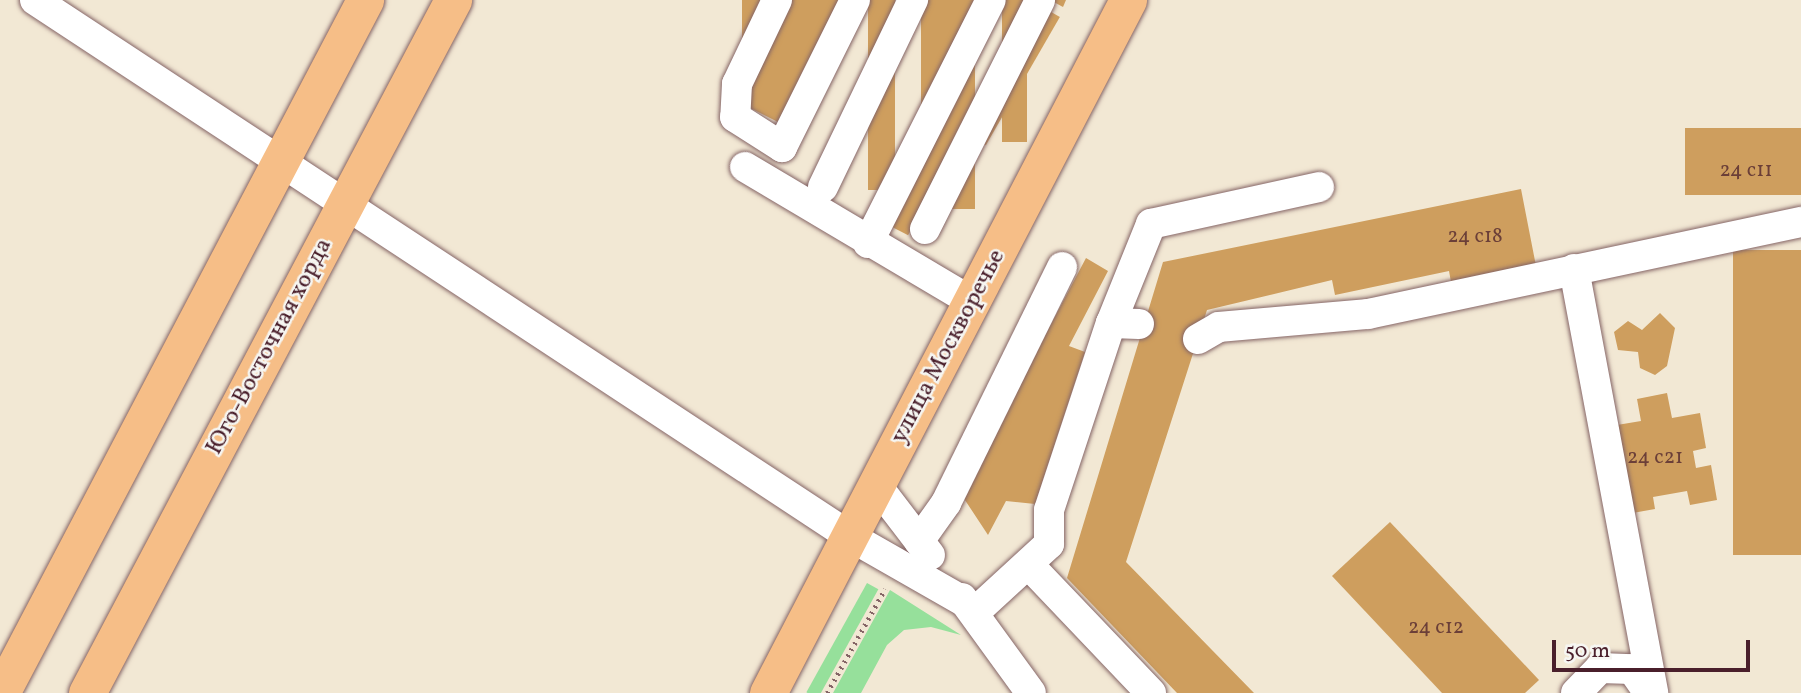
<!DOCTYPE html>
<html>
<head>
<meta charset="utf-8">
<style>
	body { margin:0 }
	#map { position:relative; width:1801px; height:693px; overflow:hidden; background:#f2e8d4; font-family:Vollkorn,serif }
	div>[style] { position:absolute }
	.green>* { inset:0; background:#96e09b; transform-origin:0 0 }
	.building>* { inset:0; background:#ce9e5e; transform-origin:0 0 }
	.path>* { height:4.5px; margin-top:-2.25px; transform-origin:0; background:repeating-linear-gradient(90deg,#856566 0 2px,transparent 0 7px) }
	.roads { filter:drop-shadow(0 0 2px #856566) drop-shadow(0 0 2px #856566) }
	.minor>* { height:30px; margin:-15px; padding:0 15px; transform-origin:15px; border-radius:15px; background:#fff }
	.major>* { height:37px; margin:-18.5px; padding:0 18.5px; transform-origin:18.5px; border-radius:18.5px; background:#f6be87 }
	span { translate:-50% -50%; white-space:nowrap; text-align:center; line-height:1.15; -webkit-text-stroke:5px #f6f6f2; paint-order:stroke }
	.number-label { font-size:21px; color:#6b3f38 }
	.number-label span { -webkit-text-stroke-width:0 }
	.street-label { font-size:24px; color:#4a1f2b }
	.scale { position:absolute; left:1552px; top:640px; width:198px; height:32px; box-sizing:border-box; border:4px solid #4a1f2b; border-top:0; padding-left:9px; font-size:21px; line-height:24px; white-space:nowrap; color:#4a1f2b; -webkit-text-stroke:5px #f6f6f2; paint-order:stroke }
</style>
</head>
<body>
<div id="map">
	<div class="green">
		<i style="left:867px;top:583px;width:13px;height:125px;rotate:29deg"></i>
		<i style="clip-path:polygon(890px 590px,961px 635px,931px 627px,904px 630px,887px 645px,861px 693px,833px 693px)"></i>
	</div>
	<div class="building">
		<i style="left:742px;top:0;width:24px;height:94px"></i>
		<i style="clip-path:polygon(791px 0,841px 0,780px 123px,740px 103px)"></i>
		<i style="left:868px;top:0;width:27px;height:190px"></i>
		<i style="left:921px;top:0;width:54px;height:209px"></i>
		<i style="left:1002px;top:0;width:25px;height:142px"></i>
		<i style="clip-path:polygon(1050px 0,1066px 0,1063px 7px)"></i>
		<i style="left:1046px;top:9px;width:16px;height:148px;rotate:30deg"></i>
		<i style="left:1801px;top:128px;width:67px;height:116px;rotate:90deg"></i>
		<i style="left:924px;top:149px;width:25px;height:84px;rotate:27deg"></i>
		<i style="clip-path:polygon(1521px 189px,1536px 266px,1451px 282px,1449px 271px,1335px 295px,1332px 280px,1207px 310px,1126px 562px,1254px 693px,1177px 693px,1067px 578px,1163px 262px)"></i>
		<i style="left:1801px;top:250px;width:305px;height:68px;rotate:90deg"></i>
		<i style="clip-path:polygon(1086px 258px,1108px 271px,1069px 346px,1085px 352px,1035px 504px,1006px 501px,988px 535px,961px 494px)"></i>
		<i style="clip-path:polygon(1660px 313px,1675px 328px,1667px 366px,1655px 375px,1640px 368px,1638px 352px,1618px 350px,1614px 332px,1628px 321px,1642px 330px)"></i>
		<i style="clip-path:polygon(1667px 393px,1672px 418px,1700px 413px,1706px 448px,1693px 451px,1696px 468px,1711px 465px,1717px 500px,1690px 505px,1687px 491px,1653px 497px,1655px 509px,1627px 514px,1611px 426px,1641px 421px,1637px 399px)"></i>
		<i style="clip-path:polygon(1390px 522px,1539px 680px,1525px 693px,1442px 693px,1332px 576px)"></i>
	</div>
	<div class="path">
		<i style="left:827px;top:693px;width:119px;rotate:-60.9deg"></i>
	</div>
	<div class="roads">
		<div class="minor">
			<i style="left:35px;top:0;width:977px;rotate:33.35deg"></i>
			<i style="left:851px;top:537px;width:131px;rotate:29.7deg"></i>
			<i style="left:777px;top:0;width:93px;rotate:115.5deg"></i>
			<i style="left:737px;top:84px;width:33px;rotate:93deg"></i>
			<i style="left:735px;top:117px;width:56px;rotate:32.6deg"></i>
			<i style="left:782px;top:147px;width:164px;rotate:-63.6deg"></i>
			<i style="left:745px;top:167px;width:264px;rotate:30.7deg"></i>
			<i style="left:823px;top:187px;width:208px;rotate:-64.3deg"></i>
			<i style="left:925px;top:229px;width:256px;rotate:-63.3deg"></i>
			<i style="left:868px;top:243px;width:272px;rotate:-63.2deg"></i>
			<i style="left:1574px;top:269px;width:431px;rotate:79.4deg"></i>
			<i style="left:1111px;top:323px;width:107px;rotate:-68deg"></i>
			<i style="left:1151px;top:224px;width:172px;rotate:-12.4deg"></i>
			<i style="left:1198px;top:339px;width:24px;rotate:-30deg"></i>
			<i style="left:1219px;top:327px;width:150px;rotate:-5deg"></i>
			<i style="left:1368px;top:314px;width:443px;rotate:-12deg"></i>
			<i style="left:877px;top:486px;width:87px;rotate:52.5deg"></i>
			<i style="left:919px;top:541px;width:47px;rotate:-54.6deg"></i>
			<i style="left:946px;top:503px;width:263px;rotate:-63.8deg"></i>
			<i style="left:1029px;top:565px;width:177px;rotate:46.4deg"></i>
			<i style="left:962px;top:598px;width:117px;rotate:54deg"></i>
			<i style="left:974px;top:613px;width:102px;rotate:-42.6deg"></i>
			<i style="left:1049px;top:544px;width:34px;rotate:-90deg"></i>
			<i style="left:1049px;top:510px;width:197px;rotate:-71.7deg"></i>
			<i style="left:1111px;top:323px;width:28px;rotate:2deg"></i>
			<i style="left:1576px;top:693px;width:35px;rotate:-46deg"></i>
			<i style="left:1600px;top:668px;width:32px;rotate:2deg"></i>
			<i style="left:1632px;top:669px;width:29px;rotate:55deg"></i>
		</div>
		<div class="major">
			<i style="left:1px;top:693px;width:783px;rotate:-62.29deg"></i>
			<i style="left:87px;top:693px;width:784px;rotate:-62.16deg"></i>
			<i style="left:768px;top:693px;width:781px;rotate:-62.55deg"></i>
		</div>
	</div>
	<div class="number-label">
		<span style="left:1746px;top:171px">24 с11</span>
		<span style="left:1475px;top:237px">24 с18</span>
		<span style="left:1655px;top:458px">24 с21</span>
		<span style="left:1436px;top:628px">24 с12</span>
	</div>
	<div class="street-label">
		<span style="left:270px;top:347px;rotate:-62deg">Юго-Восточная хорда</span>
		<span style="left:949px;top:347px;rotate:-62deg">улица Москворечье</span>
	</div>
	<div class="scale">50 m</div>
</div>
</body>
</html>
